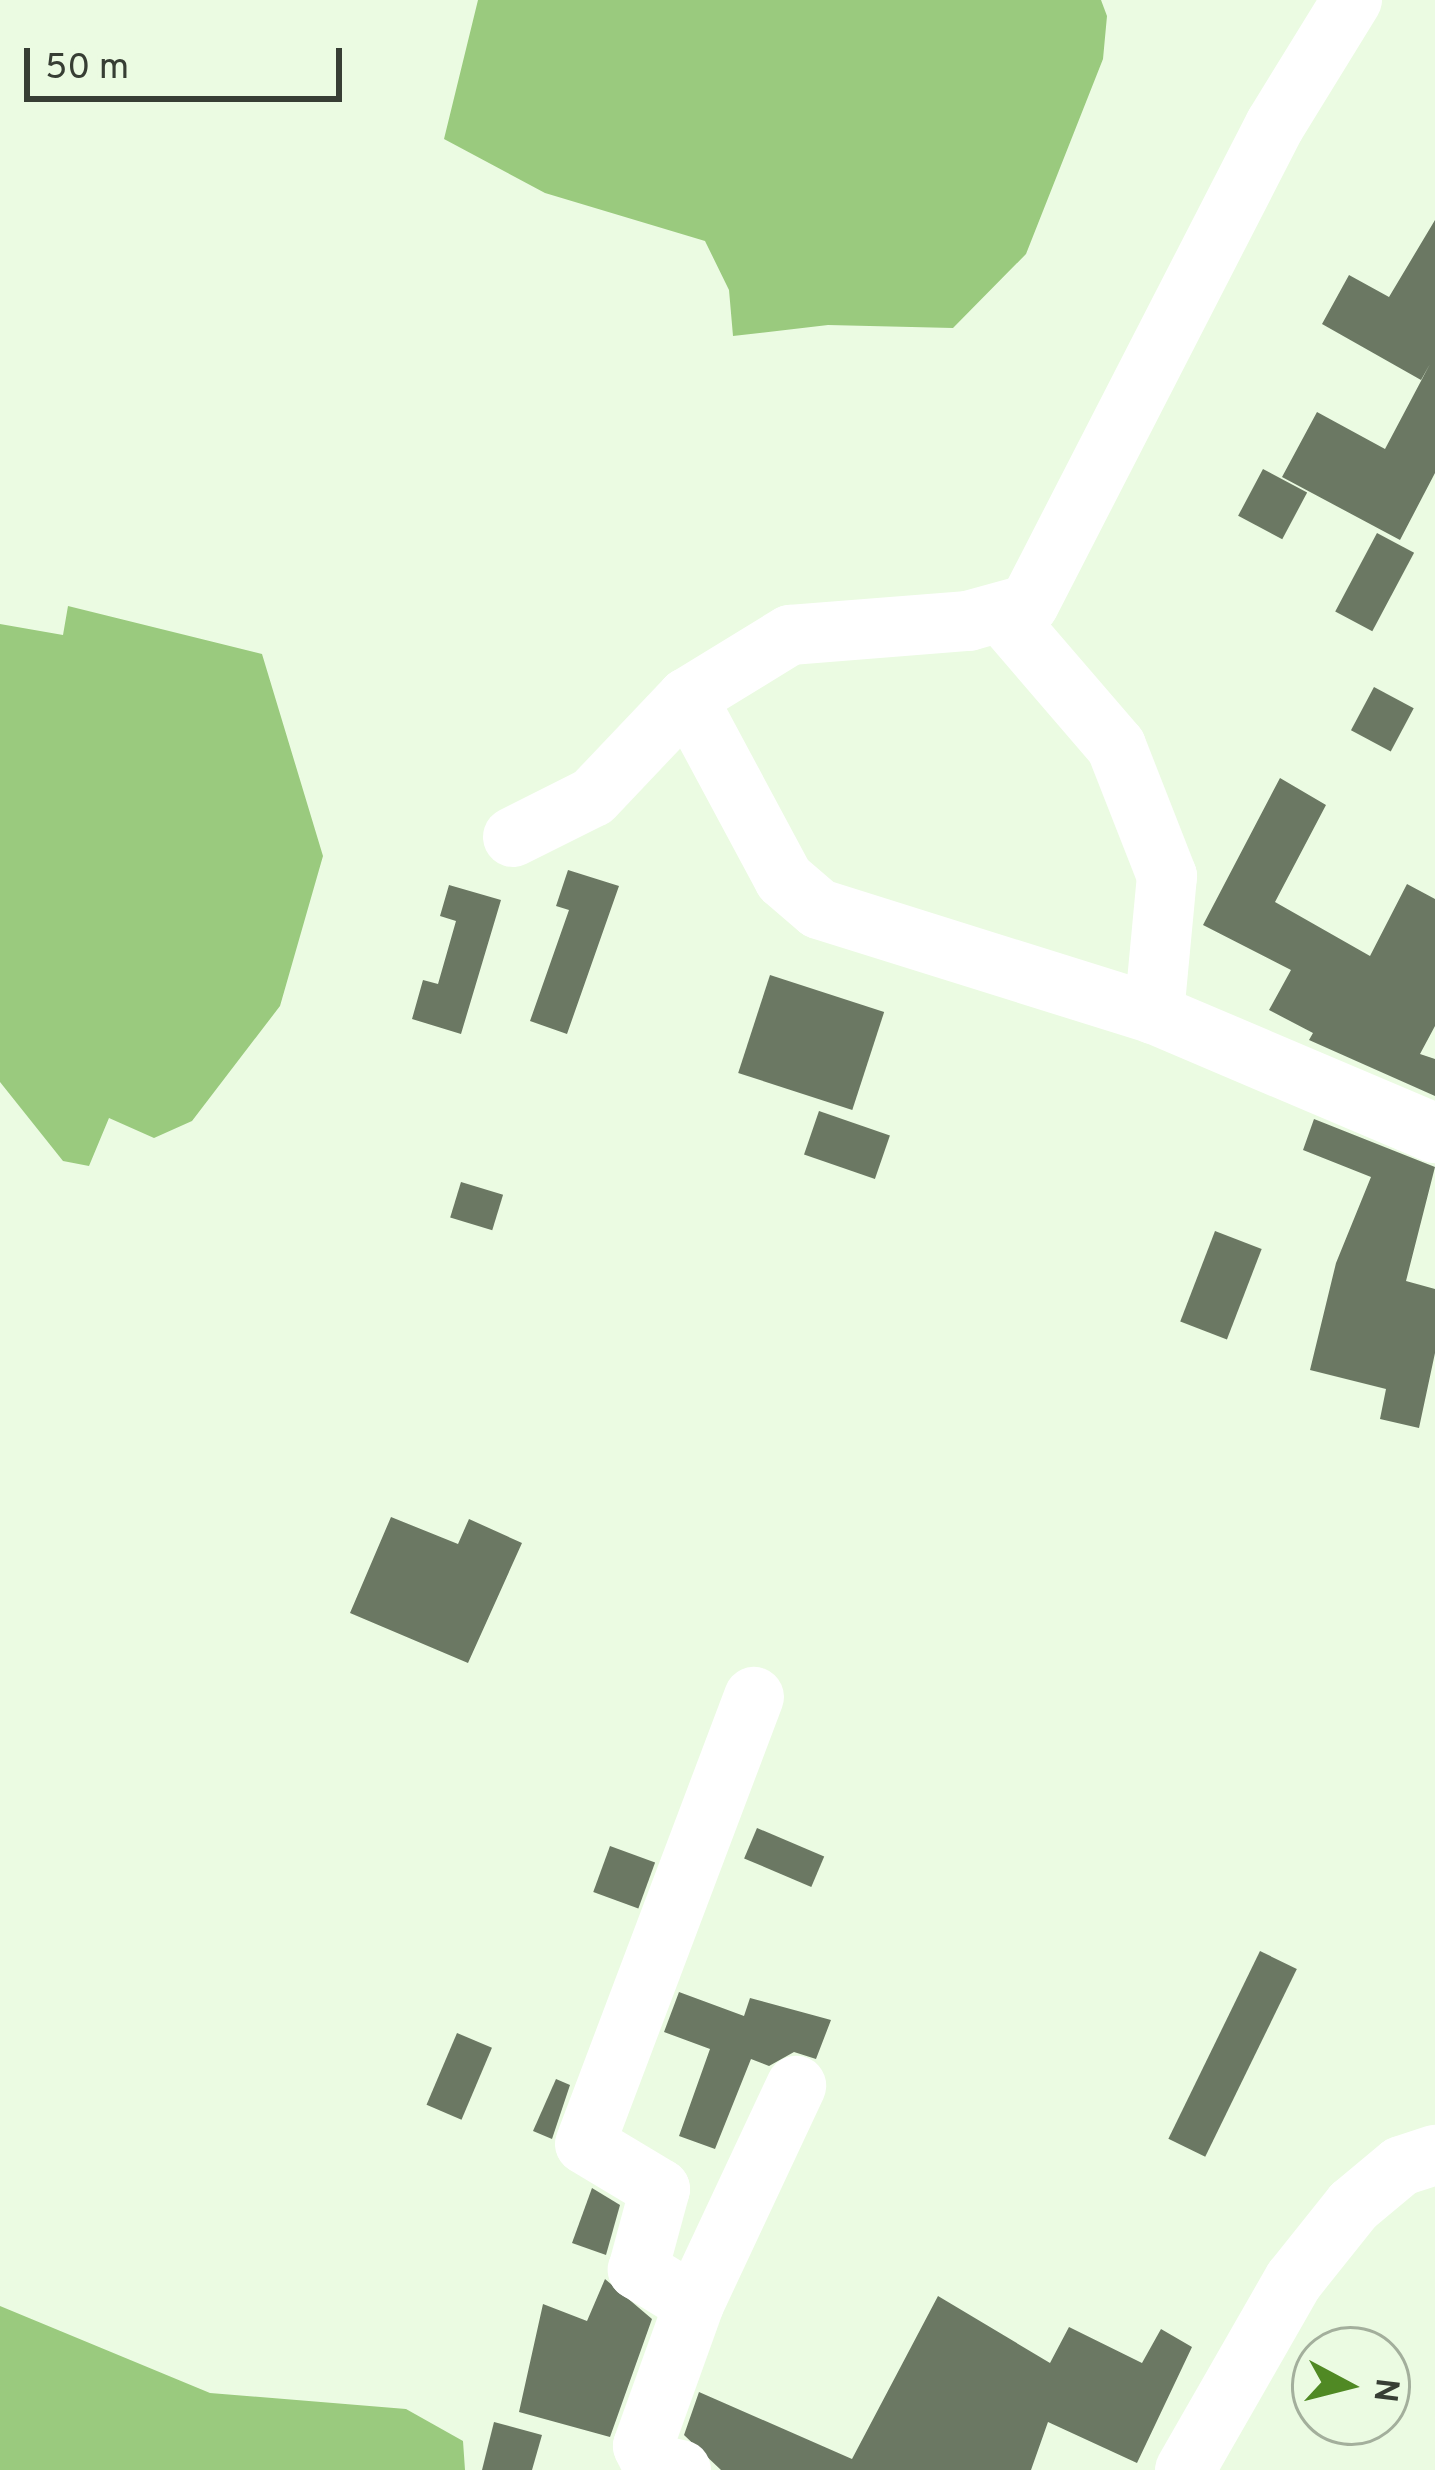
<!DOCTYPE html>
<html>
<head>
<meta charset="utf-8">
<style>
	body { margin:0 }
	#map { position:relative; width:1435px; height:2470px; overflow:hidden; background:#ebfbe2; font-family:Overpass,sans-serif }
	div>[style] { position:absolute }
	.water>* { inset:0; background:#9aca7e }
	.building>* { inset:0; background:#6b7863; transform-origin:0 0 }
	.minor>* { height:60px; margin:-30px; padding:0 30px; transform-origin:30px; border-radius:30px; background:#fff }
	span { translate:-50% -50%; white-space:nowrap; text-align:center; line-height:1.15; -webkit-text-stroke:12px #ebfbe2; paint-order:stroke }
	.north { position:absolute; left:1291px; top:2326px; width:120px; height:120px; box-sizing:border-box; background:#ebfbe2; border:3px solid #a3af9c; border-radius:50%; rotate:97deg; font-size:33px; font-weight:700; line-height:48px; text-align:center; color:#373e34 }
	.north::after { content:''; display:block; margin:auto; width:42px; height:54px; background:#508924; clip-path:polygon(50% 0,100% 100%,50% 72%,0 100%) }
	.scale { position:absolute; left:24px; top:48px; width:318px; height:54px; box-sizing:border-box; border:6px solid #373e34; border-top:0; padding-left:15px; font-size:36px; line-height:42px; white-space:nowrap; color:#373e34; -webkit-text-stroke:9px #ebfbe2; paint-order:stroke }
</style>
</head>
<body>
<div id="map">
	<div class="water">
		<i style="clip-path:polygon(478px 0,1101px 0,1107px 16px,1103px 59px,1026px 254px,953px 328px,828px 325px,733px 336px,729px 290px,705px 241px,545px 193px,444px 139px)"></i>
		<i style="clip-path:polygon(68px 606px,262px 654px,323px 856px,280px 1006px,192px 1121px,154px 1138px,109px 1118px,89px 1166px,63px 1161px,0 1082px,0 624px,63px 635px)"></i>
		<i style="clip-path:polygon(0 2306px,210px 2393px,406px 2409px,463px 2441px,465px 2470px,0 2470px)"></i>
	</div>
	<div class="building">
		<i style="clip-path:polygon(1435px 220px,1435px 473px,1400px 540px,1282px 477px,1317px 412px,1385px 449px,1430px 364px,1421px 380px,1322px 324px,1349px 275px,1389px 297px)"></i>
		<i style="left:1263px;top:469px;width:50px;height:53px;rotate:28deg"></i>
		<i style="left:1377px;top:533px;width:42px;height:89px;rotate:28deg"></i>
		<i style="left:1374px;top:687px;width:45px;height:49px;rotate:28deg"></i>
		<i style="clip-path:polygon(1280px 778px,1326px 805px,1275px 902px,1370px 956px,1407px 884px,1435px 899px,1435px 1026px,1420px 1054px,1435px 1059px,1435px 1096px,1309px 1040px,1313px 1033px,1269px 1010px,1291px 970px,1203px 925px)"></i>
		<i style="clip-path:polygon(568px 870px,619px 886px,567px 1034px,530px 1021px,569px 910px,556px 906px)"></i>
		<i style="clip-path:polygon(449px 885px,501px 900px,461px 1034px,412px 1019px,423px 980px,438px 984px,456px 921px,440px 916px)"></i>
		<i style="left:770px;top:975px;width:120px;height:103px;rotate:18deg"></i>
		<i style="left:819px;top:1111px;width:75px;height:46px;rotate:19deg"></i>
		<i style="clip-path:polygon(1314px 1119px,1435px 1167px,1406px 1281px,1435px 1289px,1435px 1353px,1419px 1428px,1380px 1419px,1386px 1389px,1310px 1370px,1336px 1263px,1371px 1177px,1303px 1150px)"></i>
		<i style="left:461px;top:1182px;width:44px;height:37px;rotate:17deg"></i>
		<i style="left:1215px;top:1231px;width:50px;height:97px;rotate:21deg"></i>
		<i style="clip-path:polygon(391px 1517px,458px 1544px,469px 1519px,522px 1543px,468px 1663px,350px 1613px)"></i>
		<i style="left:757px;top:1828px;width:73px;height:33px;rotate:23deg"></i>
		<i style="left:610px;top:1846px;width:48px;height:49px;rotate:20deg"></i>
		<i style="left:1260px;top:1951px;width:41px;height:209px;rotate:26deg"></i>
		<i style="clip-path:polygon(679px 1992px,744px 2016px,750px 1998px,831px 2020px,816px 2059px,794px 2052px,769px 2066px,751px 2059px,715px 2149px,679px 2136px,710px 2049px,664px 2032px)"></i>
		<i style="left:457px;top:2033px;width:38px;height:78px;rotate:23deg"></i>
		<i style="clip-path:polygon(556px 2079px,570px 2085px,552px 2139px,533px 2131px)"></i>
		<i style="clip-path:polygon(592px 2188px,620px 2205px,606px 2255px,572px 2243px)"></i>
		<i style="clip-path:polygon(605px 2279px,652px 2319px,610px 2437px,519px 2412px,543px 2304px,587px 2321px)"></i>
		<i style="clip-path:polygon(938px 2296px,1050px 2363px,1069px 2327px,1142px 2363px,1161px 2329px,1192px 2347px,1137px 2463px,1048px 2422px,1031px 2470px,721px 2470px,684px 2435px,699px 2392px,852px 2459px)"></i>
		<i style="clip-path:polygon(494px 2422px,542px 2435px,532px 2470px,482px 2470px)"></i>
	</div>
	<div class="minor">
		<i style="left:1004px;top:616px;width:172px;rotate:49.3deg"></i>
		<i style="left:1116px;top:746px;width:140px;rotate:68.6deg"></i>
		<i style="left:1167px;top:876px;width:139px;rotate:95.4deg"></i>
		<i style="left:687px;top:698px;width:205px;rotate:61.8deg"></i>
		<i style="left:784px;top:879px;width:46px;rotate:40.6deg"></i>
		<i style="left:819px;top:909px;width:351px;rotate:17.4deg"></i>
		<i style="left:1154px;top:1014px;width:305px;rotate:23deg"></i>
		<i style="left:513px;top:837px;width:89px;rotate:-26.6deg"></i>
		<i style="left:593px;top:797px;width:137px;rotate:-46.5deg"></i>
		<i style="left:687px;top:698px;width:121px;rotate:-31.5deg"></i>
		<i style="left:790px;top:635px;width:179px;rotate:-4.5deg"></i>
		<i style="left:968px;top:621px;width:63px;rotate:-15.6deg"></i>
		<i style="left:1029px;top:604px;width:538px;rotate:-62.82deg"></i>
		<i style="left:1275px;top:125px;width:147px;rotate:-58.4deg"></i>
		<i style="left:694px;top:2304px;width:66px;rotate:-148.7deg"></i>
		<i style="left:638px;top:2270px;width:84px;rotate:-74.8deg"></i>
		<i style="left:660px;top:2189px;width:87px;rotate:-149deg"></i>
		<i style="left:585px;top:2144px;width:478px;rotate:-69.3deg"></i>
		<i style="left:681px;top:2470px;width:30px;rotate:-168deg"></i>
		<i style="left:652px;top:2464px;width:20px;rotate:-117deg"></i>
		<i style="left:643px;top:2446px;width:151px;rotate:-70.2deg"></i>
		<i style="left:694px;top:2304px;width:241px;rotate:-64.9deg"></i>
		<i style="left:1185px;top:2470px;width:219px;rotate:-60.2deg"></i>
		<i style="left:1294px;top:2280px;width:95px;rotate:-51.4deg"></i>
		<i style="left:1353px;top:2206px;width:62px;rotate:-39.8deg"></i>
		<i style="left:1401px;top:2166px;width:36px;rotate:-18deg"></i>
	</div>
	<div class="north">N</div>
	<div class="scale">50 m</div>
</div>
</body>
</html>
